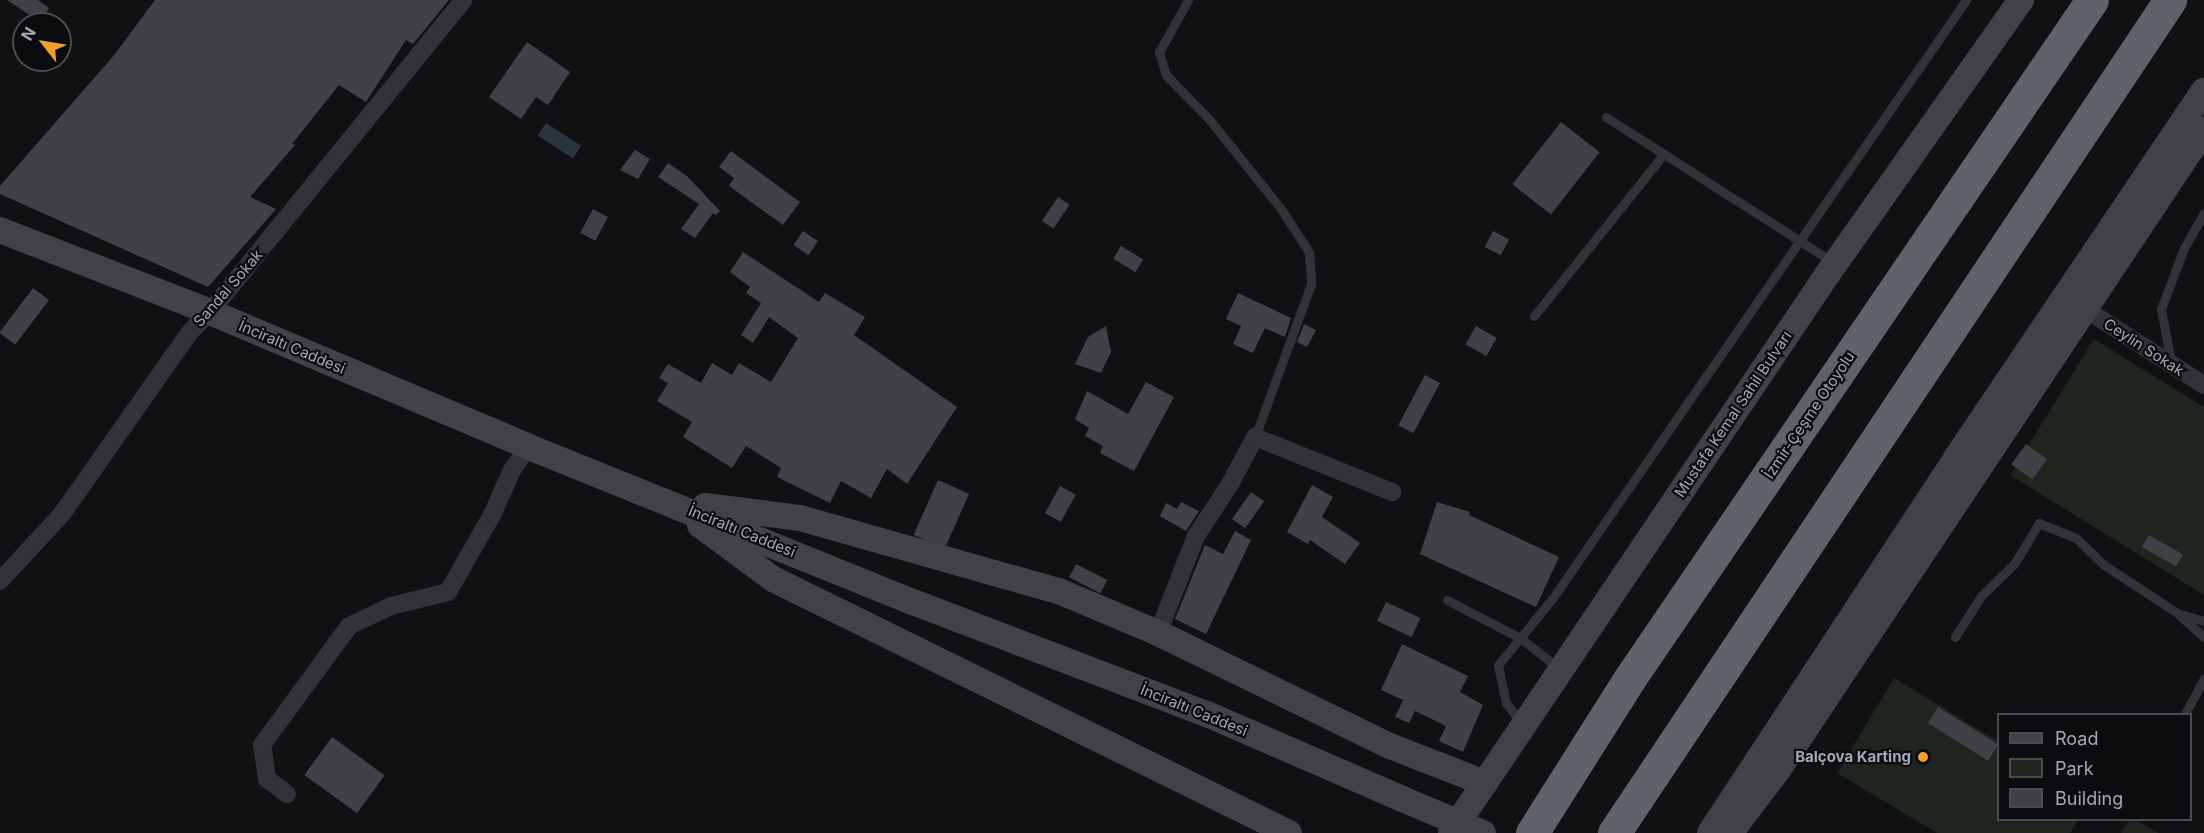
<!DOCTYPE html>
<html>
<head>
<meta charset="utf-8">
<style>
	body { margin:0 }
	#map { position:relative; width:2204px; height:833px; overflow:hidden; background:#111113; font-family:Inter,sans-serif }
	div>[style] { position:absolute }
	.green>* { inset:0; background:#1d251e }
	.water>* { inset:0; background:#2a353b; transform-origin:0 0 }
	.building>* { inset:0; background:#404146; transform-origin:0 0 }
	.lane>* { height:9px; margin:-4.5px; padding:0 4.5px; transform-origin:4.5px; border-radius:4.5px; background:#323338 }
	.street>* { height:18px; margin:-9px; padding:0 9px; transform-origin:9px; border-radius:9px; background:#323338 }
	.secondary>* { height:26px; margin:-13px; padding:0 13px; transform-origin:13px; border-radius:13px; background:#404248 }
	.highway>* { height:33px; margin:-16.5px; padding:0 16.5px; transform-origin:16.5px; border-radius:16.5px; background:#5e6269 }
	.secondary-bridge>* { height:26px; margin:-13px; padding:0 13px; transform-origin:13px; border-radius:13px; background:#404248 }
	.dots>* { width:16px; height:16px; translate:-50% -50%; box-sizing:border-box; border:3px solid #0c0c0e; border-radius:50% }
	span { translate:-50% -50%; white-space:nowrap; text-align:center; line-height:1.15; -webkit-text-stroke:4.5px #0c0c0e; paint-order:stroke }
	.street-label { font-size:15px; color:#a2a9b4 }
	.poi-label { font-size:15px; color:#a2a9b4; font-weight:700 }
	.right { translate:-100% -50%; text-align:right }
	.legend { position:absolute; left:1997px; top:713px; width:195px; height:108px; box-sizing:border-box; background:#0c0c0e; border:2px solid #484b50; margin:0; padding:8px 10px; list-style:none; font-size:18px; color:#a2a9b4 }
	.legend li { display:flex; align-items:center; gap:12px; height:30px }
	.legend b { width:30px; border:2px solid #484b50 }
	.north { position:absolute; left:12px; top:12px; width:60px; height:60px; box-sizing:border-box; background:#0c0c0e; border:2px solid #484b50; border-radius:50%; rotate:301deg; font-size:16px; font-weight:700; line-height:24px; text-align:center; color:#a2a9b4 }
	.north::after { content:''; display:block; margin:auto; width:21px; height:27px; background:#f49f27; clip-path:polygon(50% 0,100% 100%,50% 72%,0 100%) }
</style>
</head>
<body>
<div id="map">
	<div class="green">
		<i style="clip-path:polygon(2094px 339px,2204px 407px,2204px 595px,2010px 475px)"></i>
		<i style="clip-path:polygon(1894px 678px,1998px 741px,1998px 820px,2078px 820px,2070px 833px,1937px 833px,1837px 773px)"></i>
		<i style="clip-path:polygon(2129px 820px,2136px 820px,2158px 833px,2121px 833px)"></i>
	</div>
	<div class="water">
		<i style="left:546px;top:123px;width:42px;height:15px;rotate:33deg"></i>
	</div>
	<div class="building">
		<i style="clip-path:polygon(7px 0,38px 0,49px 8px,40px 22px)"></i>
		<i style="clip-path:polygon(155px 0,449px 0,413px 44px,406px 40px,366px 102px,339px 85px,292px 144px,295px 145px,250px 197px,276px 209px,208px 287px,0 194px,0 186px,115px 54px)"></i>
		<i style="clip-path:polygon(527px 42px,570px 72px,548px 105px,536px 97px,521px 119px,489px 97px)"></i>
		<i style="left:1561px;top:122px;width:49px;height:79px;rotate:38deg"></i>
		<i style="clip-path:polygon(635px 150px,650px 159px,638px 179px,620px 170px)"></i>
		<i style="clip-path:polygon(731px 151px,800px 202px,783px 225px,729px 186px,734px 178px,719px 167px)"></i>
		<i style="clip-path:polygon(668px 163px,687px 176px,720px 211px,716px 215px,713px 213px,695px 238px,681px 229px,699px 204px,658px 177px)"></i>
		<i style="left:1058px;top:197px;width:14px;height:29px;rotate:34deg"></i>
		<i style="left:593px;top:209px;width:17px;height:27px;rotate:28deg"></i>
		<i style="left:803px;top:231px;width:18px;height:17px;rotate:34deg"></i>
		<i style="left:1493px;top:231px;width:18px;height:18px;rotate:27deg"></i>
		<i style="left:1121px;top:246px;width:26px;height:15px;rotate:31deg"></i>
		<i style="clip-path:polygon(743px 252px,819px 302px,825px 293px,865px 317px,854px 335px,957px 407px,907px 484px,887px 469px,871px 498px,841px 481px,830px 503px,777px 477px,781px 468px,746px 446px,732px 468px,683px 437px,692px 422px,657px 401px,668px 383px,659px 378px,668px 364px,701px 383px,712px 363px,732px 375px,739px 363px,771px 382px,798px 338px,769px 317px,753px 343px,741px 335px,761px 303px,746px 293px,750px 287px,730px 272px)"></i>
		<i style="left:33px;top:288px;width:20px;height:56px;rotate:37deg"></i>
		<i style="clip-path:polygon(1238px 293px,1291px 318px,1285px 337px,1265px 328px,1253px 353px,1233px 344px,1241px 326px,1226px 319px)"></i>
		<i style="clip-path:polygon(1304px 324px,1316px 330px,1307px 347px,1297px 342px)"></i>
		<i style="clip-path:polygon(1106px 326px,1111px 352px,1101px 373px,1075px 364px,1088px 337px)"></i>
		<i style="left:1476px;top:326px;width:24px;height:21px;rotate:30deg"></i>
		<i style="left:1425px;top:375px;width:17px;height:57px;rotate:28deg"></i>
		<i style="clip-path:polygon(1146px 382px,1174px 397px,1134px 471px,1100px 453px,1103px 446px,1085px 436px,1089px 428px,1075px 419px,1087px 391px,1128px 414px)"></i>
		<i style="left:2026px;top:444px;width:26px;height:25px;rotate:36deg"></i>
		<i style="left:938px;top:480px;width:34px;height:60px;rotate:24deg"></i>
		<i style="clip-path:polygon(1312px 485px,1333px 497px,1322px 517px,1360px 543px,1345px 564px,1310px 540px,1308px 544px,1287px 532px)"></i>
		<i style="left:1060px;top:486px;width:18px;height:31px;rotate:29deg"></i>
		<i style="left:1251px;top:492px;width:16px;height:33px;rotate:35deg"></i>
		<i style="clip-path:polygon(1181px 502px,1199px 511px,1186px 531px,1160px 516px,1166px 503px,1177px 509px)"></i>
		<i style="clip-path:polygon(1437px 502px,1470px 512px,1469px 515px,1559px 557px,1536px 607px,1420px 554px)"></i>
		<i style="clip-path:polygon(1235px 531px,1251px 540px,1206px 634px,1175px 619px,1205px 545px,1223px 554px)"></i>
		<i style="left:2149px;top:535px;width:39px;height:14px;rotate:30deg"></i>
		<i style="left:1076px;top:564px;width:35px;height:15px;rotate:27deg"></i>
		<i style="left:1386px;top:602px;width:38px;height:21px;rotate:25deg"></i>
		<i style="clip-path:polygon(1402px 644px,1468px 676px,1460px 692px,1483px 705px,1463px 752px,1439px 741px,1446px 726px,1415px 711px,1409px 723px,1395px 717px,1403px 700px,1381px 690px)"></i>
		<i style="left:1938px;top:707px;width:71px;height:19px;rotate:32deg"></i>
		<i style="left:332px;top:737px;width:65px;height:47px;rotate:36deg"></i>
	</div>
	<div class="lane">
		<i style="left:1188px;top:0;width:60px;rotate:119.1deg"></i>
		<i style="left:1159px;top:52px;width:24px;rotate:73deg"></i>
		<i style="left:1166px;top:75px;width:62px;rotate:45.7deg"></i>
		<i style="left:1209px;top:119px;width:115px;rotate:51.3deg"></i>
		<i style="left:1281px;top:209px;width:51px;rotate:56.9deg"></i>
		<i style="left:1309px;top:252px;width:32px;rotate:86deg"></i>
		<i style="left:1311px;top:284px;width:163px;rotate:110.1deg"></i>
		<i style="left:1606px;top:117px;width:269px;rotate:32.6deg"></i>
		<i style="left:1534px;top:316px;width:208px;rotate:-51.3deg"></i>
		<i style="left:2171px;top:362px;width:54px;rotate:-100.7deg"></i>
		<i style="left:2161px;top:309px;width:65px;rotate:-69.3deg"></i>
		<i style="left:2184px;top:248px;width:40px;rotate:-60.3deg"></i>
		<i style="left:1447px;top:600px;width:82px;rotate:27.5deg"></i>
		<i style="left:1520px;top:638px;width:49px;rotate:37.6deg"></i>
		<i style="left:2180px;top:614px;width:25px;rotate:16deg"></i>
		<i style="left:1955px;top:637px;width:49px;rotate:-57.6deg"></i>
		<i style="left:1981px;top:596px;width:46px;rotate:-44.1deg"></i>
		<i style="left:2014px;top:564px;width:48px;rotate:-58.6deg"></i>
		<i style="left:2039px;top:523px;width:40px;rotate:22deg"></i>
		<i style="left:2076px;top:538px;width:39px;rotate:44deg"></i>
		<i style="left:2104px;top:565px;width:87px;rotate:33.3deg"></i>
		<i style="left:2177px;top:613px;width:36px;rotate:42deg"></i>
		<i style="left:2185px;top:714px;width:40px;rotate:-62deg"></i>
		<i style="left:1522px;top:724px;width:26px;rotate:-127deg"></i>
		<i style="left:1506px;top:703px;width:39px;rotate:-102deg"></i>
		<i style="left:1498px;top:665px;width:85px;rotate:-50.7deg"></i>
		<i style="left:1552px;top:599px;width:728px;rotate:-55.35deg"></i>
	</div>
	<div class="street">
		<i style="left:2085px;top:309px;width:141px;rotate:32.6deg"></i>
		<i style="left:0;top:581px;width:91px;rotate:-47.2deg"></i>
		<i style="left:62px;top:514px;width:221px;rotate:-54.9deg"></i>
		<i style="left:189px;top:333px;width:30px;rotate:-45deg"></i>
		<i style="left:210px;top:312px;width:402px;rotate:-50.9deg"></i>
		<i style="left:1158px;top:633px;width:104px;rotate:-68.6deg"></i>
		<i style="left:1196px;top:536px;width:62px;rotate:-56.8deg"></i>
		<i style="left:1230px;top:484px;width:53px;rotate:-62deg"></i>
		<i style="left:1255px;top:437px;width:148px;rotate:21.9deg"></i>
		<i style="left:287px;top:794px;width:25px;rotate:-143deg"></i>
		<i style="left:267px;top:779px;width:34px;rotate:-98deg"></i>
		<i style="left:262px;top:745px;width:147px;rotate:-53.8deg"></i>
		<i style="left:349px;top:626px;width:47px;rotate:-25.5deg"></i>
		<i style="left:391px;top:606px;width:59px;rotate:-13.8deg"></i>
		<i style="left:448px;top:592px;width:89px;rotate:-60.3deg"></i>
		<i style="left:492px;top:515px;width:49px;rotate:-66deg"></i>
		<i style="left:512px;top:470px;width:29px;rotate:-54deg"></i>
	</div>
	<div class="secondary">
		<i style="left:0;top:230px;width:225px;rotate:21.3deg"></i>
		<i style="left:210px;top:312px;width:346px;rotate:22.9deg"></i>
		<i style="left:529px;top:447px;width:414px;rotate:22deg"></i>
		<i style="left:913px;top:602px;width:315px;rotate:20.9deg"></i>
		<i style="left:1207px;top:714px;width:210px;rotate:23.5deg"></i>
		<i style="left:705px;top:506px;width:96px;rotate:7.2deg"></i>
		<i style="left:800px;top:518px;width:271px;rotate:15.8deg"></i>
		<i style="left:1061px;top:592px;width:105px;rotate:22.9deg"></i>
		<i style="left:1158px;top:633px;width:258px;rotate:26deg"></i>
		<i style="left:1390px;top:746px;width:102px;rotate:21.3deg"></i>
		<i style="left:700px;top:525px;width:91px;rotate:36.5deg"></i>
		<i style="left:773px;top:579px;width:575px;rotate:26.21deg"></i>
		<i style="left:1451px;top:833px;width:673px;rotate:-56.03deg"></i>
		<i style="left:1827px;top:275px;width:337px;rotate:-54.8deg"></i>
		<i style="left:1710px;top:833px;width:448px;rotate:-56.7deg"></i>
		<i style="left:1956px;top:458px;width:443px;rotate:-56deg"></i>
		<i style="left:1725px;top:833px;width:15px;rotate:-37deg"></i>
		<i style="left:1737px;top:824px;width:68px;rotate:-52.8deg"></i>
		<i style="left:1778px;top:770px;width:769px;rotate:-56.35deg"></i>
	</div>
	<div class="highway">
		<i style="left:1532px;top:833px;width:183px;rotate:-57.7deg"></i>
		<i style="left:1630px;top:678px;width:820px;rotate:-55.73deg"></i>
		<i style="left:1614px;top:833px;width:1002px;rotate:-56.28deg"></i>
	</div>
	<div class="secondary-bridge">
		<i style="left:1400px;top:798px;width:90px;rotate:22.9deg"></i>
	</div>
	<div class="dots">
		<i style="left:1923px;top:757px;background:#f49f27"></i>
	</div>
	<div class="street-label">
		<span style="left:228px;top:288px;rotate:-49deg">Sandal Sokak</span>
		<span style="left:292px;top:347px;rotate:23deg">İnciraltı Caddesi</span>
		<span style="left:2144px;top:347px;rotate:33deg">Ceylin Sokak</span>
		<span style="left:1733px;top:414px;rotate:-56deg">Mustafa Kemal Sahil Bulvarı</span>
		<span style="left:1809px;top:415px;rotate:-56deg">İzmir-Çeşme Otoyolu</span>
		<span style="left:742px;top:531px;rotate:22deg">İnciraltı Caddesi</span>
		<span style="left:1194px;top:710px;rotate:22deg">İnciraltı Caddesi</span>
	</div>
	<div class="poi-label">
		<span class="right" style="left:1911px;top:757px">Balçova Karting</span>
	</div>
	<ul class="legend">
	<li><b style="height:8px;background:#404248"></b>Road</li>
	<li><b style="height:16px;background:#1d251e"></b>Park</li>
	<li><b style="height:16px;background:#404146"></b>Building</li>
	</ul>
	<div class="north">N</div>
</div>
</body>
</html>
